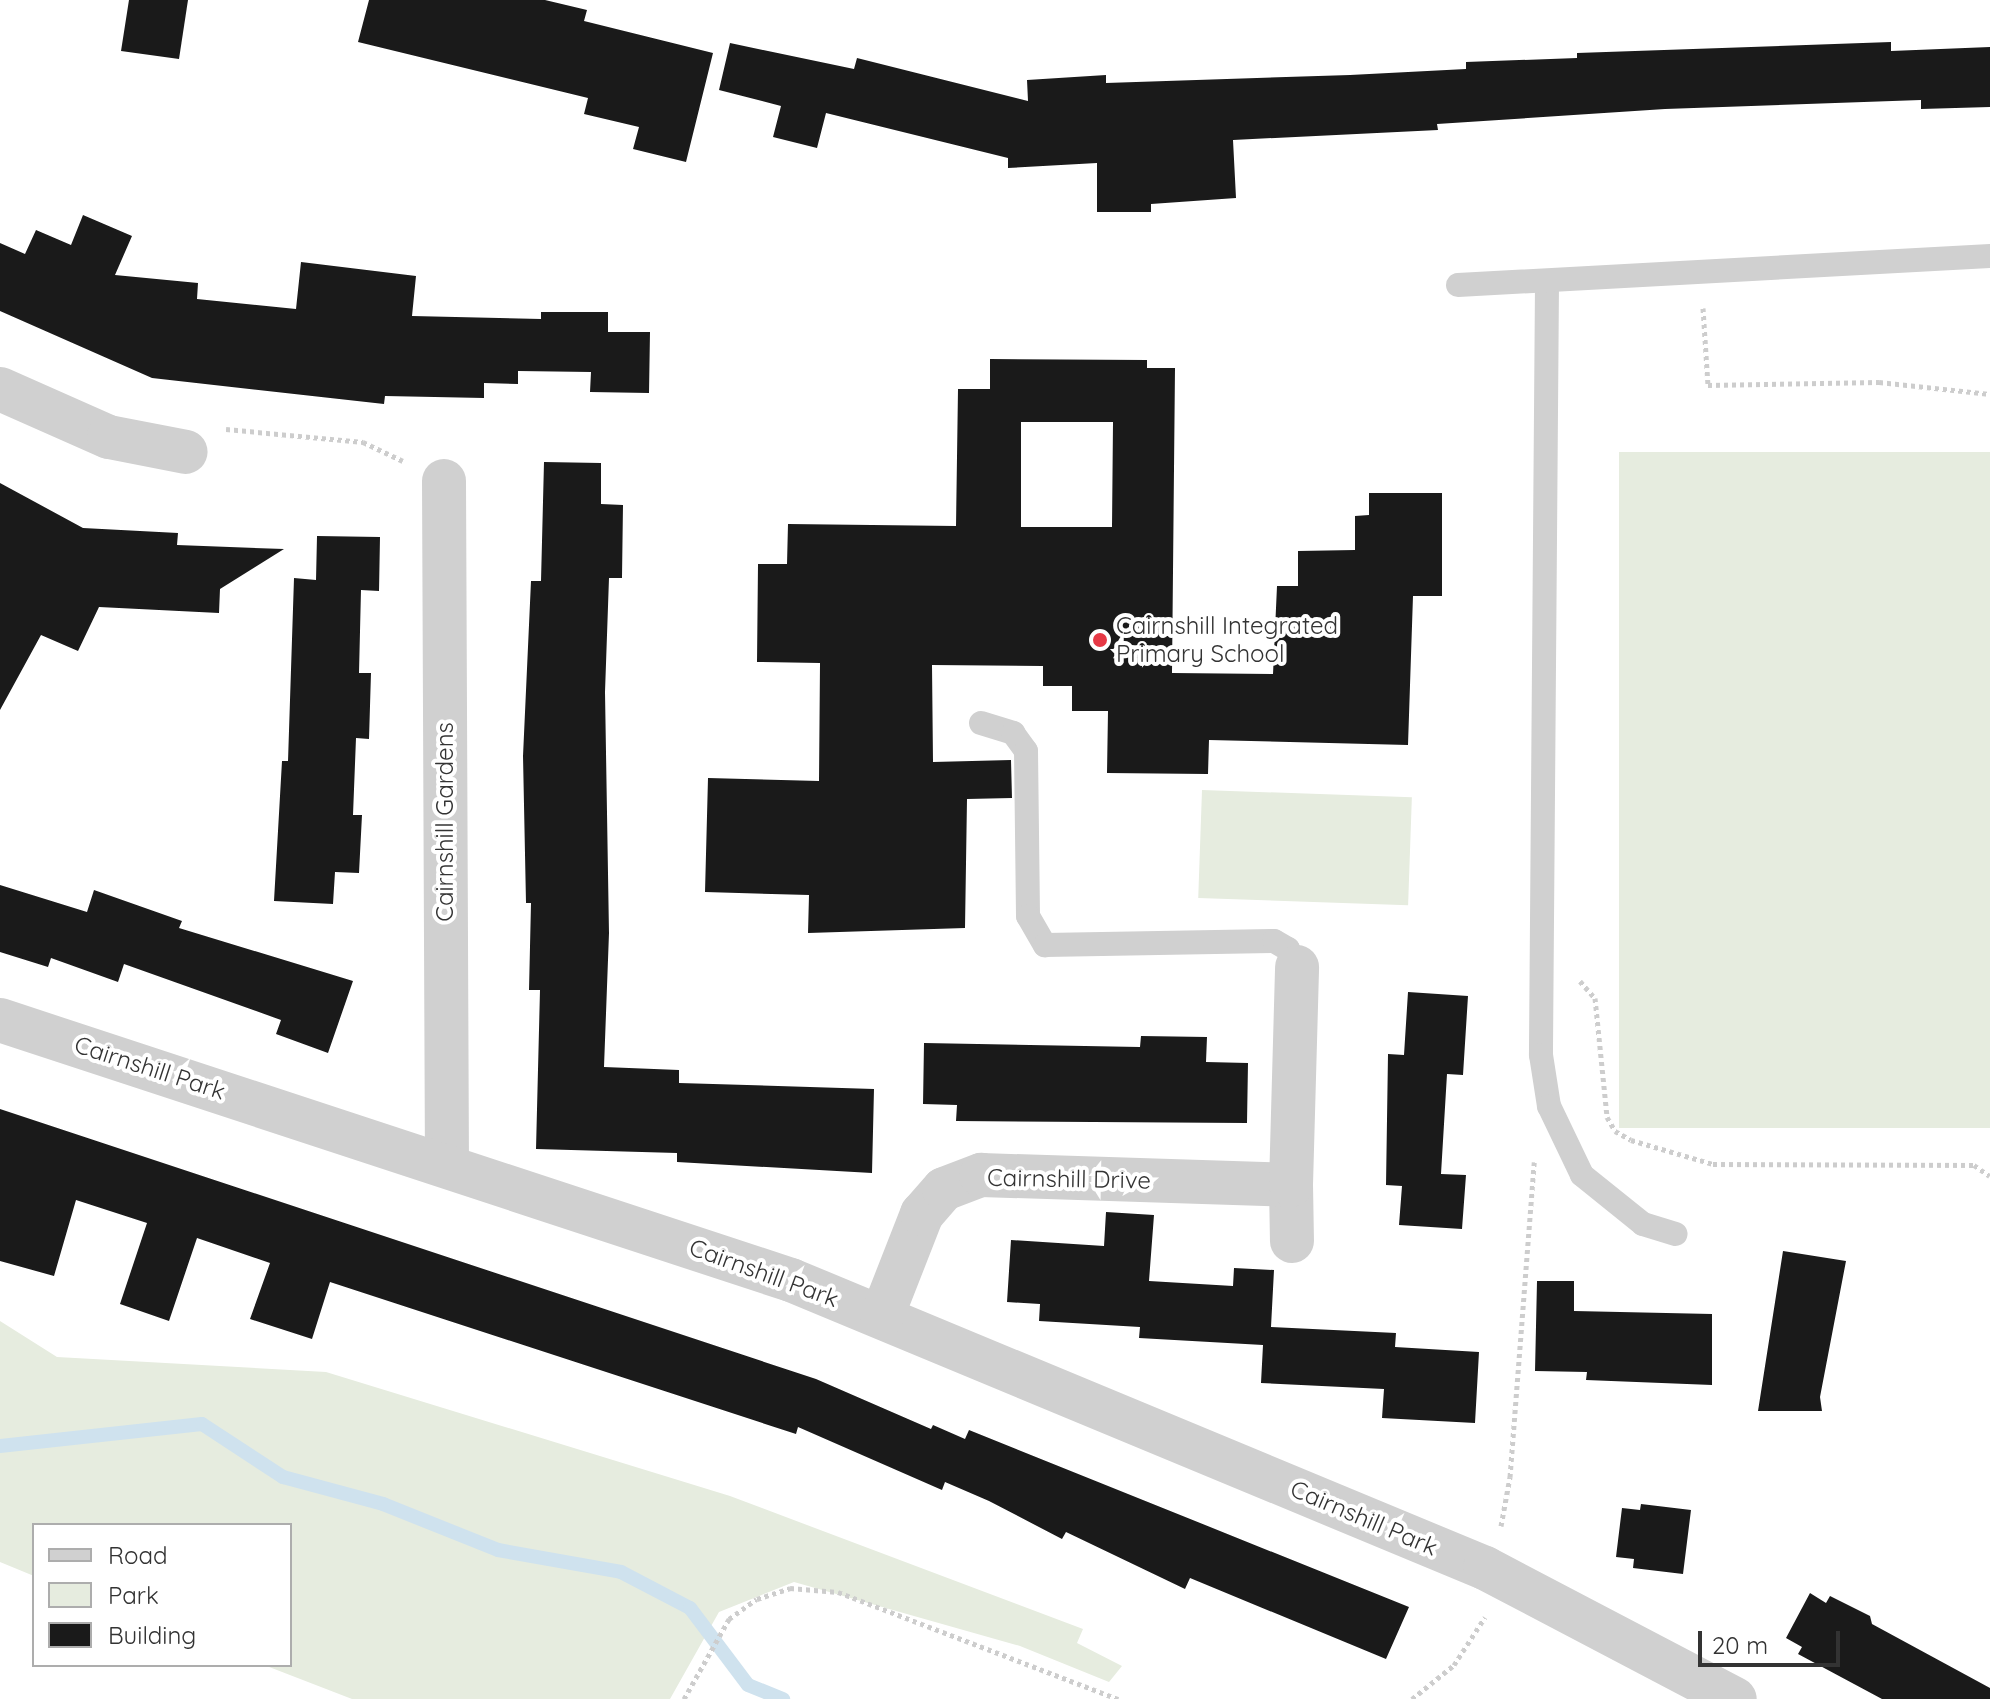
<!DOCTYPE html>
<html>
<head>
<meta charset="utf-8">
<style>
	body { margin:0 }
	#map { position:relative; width:1990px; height:1699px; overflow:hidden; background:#fff; font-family:Quicksand,sans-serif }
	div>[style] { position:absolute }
	.green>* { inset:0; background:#e6ecdf; transform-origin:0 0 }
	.stream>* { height:14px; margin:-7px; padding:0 7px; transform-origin:7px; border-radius:7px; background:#cfe2ee }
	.building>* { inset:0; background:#1a1a1a }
	.path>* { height:5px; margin-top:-2.5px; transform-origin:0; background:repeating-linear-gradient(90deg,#cdcdcd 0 4px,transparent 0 8px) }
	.service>* { height:24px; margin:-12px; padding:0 12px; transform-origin:12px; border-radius:12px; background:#d0d0d0 }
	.minor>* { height:44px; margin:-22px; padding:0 22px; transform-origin:22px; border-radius:22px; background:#d0d0d0 }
	.dots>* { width:22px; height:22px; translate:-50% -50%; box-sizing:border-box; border:4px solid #fff; border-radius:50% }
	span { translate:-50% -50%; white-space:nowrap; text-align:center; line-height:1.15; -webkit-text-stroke:8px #fff; paint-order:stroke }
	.poi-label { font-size:24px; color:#333 }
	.left { translate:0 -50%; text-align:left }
	.street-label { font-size:24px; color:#333 }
	.legend { position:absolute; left:32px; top:1523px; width:260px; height:144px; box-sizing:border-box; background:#fff; border:2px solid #adadad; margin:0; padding:10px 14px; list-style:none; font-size:24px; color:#333 }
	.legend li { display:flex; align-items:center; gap:16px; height:40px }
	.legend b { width:40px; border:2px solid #adadad }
	.scale { position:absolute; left:1698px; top:1631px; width:142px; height:36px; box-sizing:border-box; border:4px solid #333; border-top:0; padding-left:10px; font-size:24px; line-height:28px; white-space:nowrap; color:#333; -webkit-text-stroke:6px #fff; paint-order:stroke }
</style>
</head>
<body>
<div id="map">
	<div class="green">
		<i style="left:1619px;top:452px;width:371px;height:676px"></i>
		<i style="left:1202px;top:790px;width:210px;height:108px;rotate:2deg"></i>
		<i style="clip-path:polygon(0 1321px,57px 1357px,326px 1372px,730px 1496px,1083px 1629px,1077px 1643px,1122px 1666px,1109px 1682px,1020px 1646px,794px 1582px,719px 1612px,670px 1699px,352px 1699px,264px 1665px,290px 1665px,290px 1525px,34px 1525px,34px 1576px,0 1562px)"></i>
	</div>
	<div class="stream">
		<i style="left:0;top:1446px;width:203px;rotate:-6.2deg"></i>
		<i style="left:202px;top:1424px;width:97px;rotate:33.2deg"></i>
		<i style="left:283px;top:1477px;width:104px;rotate:15.1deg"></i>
		<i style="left:383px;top:1504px;width:124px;rotate:21.8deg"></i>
		<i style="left:498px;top:1550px;width:125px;rotate:10.1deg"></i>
		<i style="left:621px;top:1572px;width:78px;rotate:27.6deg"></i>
		<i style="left:690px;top:1608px;width:96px;rotate:53deg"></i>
		<i style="left:748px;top:1685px;width:38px;rotate:22deg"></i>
	</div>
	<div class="building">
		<i style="clip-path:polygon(129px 0,188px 0,179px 59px,121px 51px)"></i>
		<i style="clip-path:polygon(369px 0,545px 0,587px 10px,584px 21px,713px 53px,686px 162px,633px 149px,639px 127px,584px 114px,588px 98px,358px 42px)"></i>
		<i style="clip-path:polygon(1891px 42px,1891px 51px,1990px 47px,1990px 107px,1921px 109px,1921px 100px,1665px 109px,1437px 124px,1438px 130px,1233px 140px,1236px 198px,1151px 204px,1151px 212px,1097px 212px,1097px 163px,1008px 168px,1008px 158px,826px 113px,817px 148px,773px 137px,781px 106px,719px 90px,730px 43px,854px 69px,857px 58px,1028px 101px,1027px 80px,1106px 75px,1106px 83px,1350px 75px,1466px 69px,1466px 62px,1577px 58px,1577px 53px)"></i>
		<i style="clip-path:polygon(83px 215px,132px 236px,115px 275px,198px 283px,197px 299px,296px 309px,301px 262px,416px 276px,412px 316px,541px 319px,541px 312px,608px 312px,608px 332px,650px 332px,649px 393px,590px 392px,591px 372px,518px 371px,518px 384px,484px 383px,484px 398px,385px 396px,384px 404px,152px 378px,0 311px,0 243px,25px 254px,36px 230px,71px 245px)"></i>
		<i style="clip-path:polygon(evenodd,990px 359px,1147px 360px,1147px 368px,1175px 368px,1172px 673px,1273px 674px,1277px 586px,1298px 586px,1298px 551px,1355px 550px,1355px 516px,1369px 515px,1369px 493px,1442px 493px,1442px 596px,1413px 596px,1408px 745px,1209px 740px,1208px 774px,1107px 773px,1108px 711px,1072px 711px,1072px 686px,1043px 686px,1043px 666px,932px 665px,933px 762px,1011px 760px,1012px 798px,967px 799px,965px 928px,808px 933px,809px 895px,705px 892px,708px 778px,819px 781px,820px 663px,757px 662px,758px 564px,787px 564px,788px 524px,956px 526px,958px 389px,990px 389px,990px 359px,1021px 422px,1113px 422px,1112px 527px,1021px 527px,1021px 422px)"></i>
		<i style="clip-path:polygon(544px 462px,601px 463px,601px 504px,623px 505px,622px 578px,609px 578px,605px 692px,609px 933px,604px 1067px,679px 1070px,679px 1083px,874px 1089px,872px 1173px,677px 1162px,677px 1153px,536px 1149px,540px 990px,529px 990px,531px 903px,526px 903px,523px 756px,531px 581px,541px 581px)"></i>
		<i style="clip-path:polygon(0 483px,83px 528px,178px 533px,177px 545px,284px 549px,220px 589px,219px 613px,99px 607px,78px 651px,41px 635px,0 710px)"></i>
		<i style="clip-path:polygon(317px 536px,380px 537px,379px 591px,361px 590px,359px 673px,371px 673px,369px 739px,356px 738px,353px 815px,362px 815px,359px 873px,335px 872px,333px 904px,274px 901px,282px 761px,288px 761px,294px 578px,316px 580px)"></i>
		<i style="clip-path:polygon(0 885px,87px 912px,94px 890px,182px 921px,179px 928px,353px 981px,328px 1053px,276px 1034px,281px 1020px,124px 964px,118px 982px,51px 958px,48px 967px,0 952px)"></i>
		<i style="clip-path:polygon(1408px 992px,1468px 996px,1463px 1075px,1447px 1074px,1441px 1174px,1466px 1175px,1462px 1229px,1399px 1225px,1402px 1186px,1386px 1185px,1388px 1054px,1404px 1055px)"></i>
		<i style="clip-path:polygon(1141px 1036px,1207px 1037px,1206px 1062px,1248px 1063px,1247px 1123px,956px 1121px,957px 1105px,923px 1104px,924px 1043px,1140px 1047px)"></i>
		<i style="clip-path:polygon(0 1109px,816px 1379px,931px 1429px,933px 1425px,965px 1439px,969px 1430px,1409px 1607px,1386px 1659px,1190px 1578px,1185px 1589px,1066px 1532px,1062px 1539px,989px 1501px,945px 1482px,942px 1490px,798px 1427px,796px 1434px,330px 1282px,312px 1339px,250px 1319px,270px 1263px,197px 1238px,169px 1321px,120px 1304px,147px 1223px,76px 1200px,54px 1276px,0 1261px)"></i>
		<i style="clip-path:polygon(1106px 1212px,1154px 1215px,1149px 1281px,1233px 1286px,1234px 1268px,1274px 1270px,1271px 1327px,1396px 1333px,1395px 1347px,1479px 1352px,1475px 1423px,1382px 1418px,1384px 1389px,1261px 1383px,1263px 1345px,1139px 1338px,1140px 1327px,1039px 1321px,1040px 1304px,1007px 1302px,1011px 1240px,1104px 1246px)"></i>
		<i style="clip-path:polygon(1783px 1251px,1846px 1261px,1820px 1397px,1822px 1411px,1758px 1411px)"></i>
		<i style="clip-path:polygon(1537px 1281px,1574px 1281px,1574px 1311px,1712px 1314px,1712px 1385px,1586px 1380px,1587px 1372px,1535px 1371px)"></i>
		<i style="clip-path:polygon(1641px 1504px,1691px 1510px,1683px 1574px,1633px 1568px,1634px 1559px,1616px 1557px,1622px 1508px,1640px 1510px)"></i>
		<i style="clip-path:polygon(1810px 1593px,1826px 1603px,1830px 1596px,1870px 1616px,1872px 1624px,1990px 1688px,1990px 1699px,1882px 1699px,1798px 1654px,1802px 1647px,1786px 1638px)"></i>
	</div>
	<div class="path">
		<i style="left:1703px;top:308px;width:77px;rotate:86.3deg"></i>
		<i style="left:1708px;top:385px;width:171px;rotate:-1deg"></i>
		<i style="left:1879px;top:382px;width:112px;rotate:6.2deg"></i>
		<i style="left:226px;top:429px;width:138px;rotate:5.4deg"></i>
		<i style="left:363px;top:442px;width:44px;rotate:25.4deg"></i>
		<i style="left:1580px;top:981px;width:23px;rotate:49deg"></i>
		<i style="left:1595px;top:998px;width:120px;rotate:84.2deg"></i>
		<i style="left:1607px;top:1117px;width:16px;rotate:60deg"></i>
		<i style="left:1615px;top:1131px;width:18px;rotate:29deg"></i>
		<i style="left:1631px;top:1140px;width:85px;rotate:16.3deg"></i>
		<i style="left:1713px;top:1164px;width:261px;rotate:0.2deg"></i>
		<i style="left:1974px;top:1165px;width:19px;rotate:35deg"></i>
		<i style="left:1501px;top:1526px;width:50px;rotate:-79.6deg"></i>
		<i style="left:1510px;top:1477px;width:316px;rotate:-85.6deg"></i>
		<i style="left:684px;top:1699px;width:92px;rotate:-60.6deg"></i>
		<i style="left:729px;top:1619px;width:34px;rotate:-36deg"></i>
		<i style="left:757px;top:1599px;width:35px;rotate:-18deg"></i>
		<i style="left:790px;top:1588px;width:48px;rotate:4.8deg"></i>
		<i style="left:838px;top:1592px;width:300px;rotate:20.9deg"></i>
		<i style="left:1412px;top:1699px;width:54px;rotate:-39deg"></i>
		<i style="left:1454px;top:1665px;width:57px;rotate:-57.1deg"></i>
	</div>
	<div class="service">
		<i style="left:1547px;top:284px;width:771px;rotate:90.45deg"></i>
		<i style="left:1541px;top:1055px;width:52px;rotate:81.1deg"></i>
		<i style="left:1549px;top:1106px;width:76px;rotate:64.4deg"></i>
		<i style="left:1582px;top:1175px;width:78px;rotate:38.8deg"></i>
		<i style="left:1643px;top:1224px;width:34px;rotate:17deg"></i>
		<i style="left:1458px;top:285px;width:533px;rotate:-3.12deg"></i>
		<i style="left:981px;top:723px;width:34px;rotate:17deg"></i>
		<i style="left:1013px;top:733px;width:22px;rotate:54deg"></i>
		<i style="left:1026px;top:751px;width:165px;rotate:89.3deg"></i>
		<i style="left:1028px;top:916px;width:34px;rotate:60deg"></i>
		<i style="left:1045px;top:945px;width:229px;rotate:-1deg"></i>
		<i style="left:1274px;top:941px;width:16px;rotate:30deg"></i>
		<i style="left:1288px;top:949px;width:20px;rotate:63deg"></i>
	</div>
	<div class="minor">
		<i style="left:0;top:389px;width:119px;rotate:23.8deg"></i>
		<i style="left:109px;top:437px;width:78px;rotate:11deg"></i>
		<i style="left:444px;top:481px;width:683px;rotate:89.75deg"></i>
		<i style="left:0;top:1020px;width:833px;rotate:18.2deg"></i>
		<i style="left:791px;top:1280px;width:751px;rotate:22.54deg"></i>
		<i style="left:1485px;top:1568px;width:282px;rotate:27.7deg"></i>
		<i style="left:1291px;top:1185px;width:56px;rotate:89deg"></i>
		<i style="left:882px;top:1316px;width:110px;rotate:-68.6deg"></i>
		<i style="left:922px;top:1214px;width:33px;rotate:-49deg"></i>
		<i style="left:944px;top:1189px;width:40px;rotate:-21deg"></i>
		<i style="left:981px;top:1175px;width:310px;rotate:1.8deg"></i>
		<i style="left:1291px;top:1185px;width:218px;rotate:-88.4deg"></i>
	</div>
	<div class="dots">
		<i style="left:1100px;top:640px;background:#e63946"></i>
	</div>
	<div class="poi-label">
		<span class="left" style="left:1116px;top:640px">Cairnshill Integrated<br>Primary School</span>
	</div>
	<div class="street-label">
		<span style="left:445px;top:822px;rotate:-90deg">Cairnshill Gardens</span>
		<span style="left:150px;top:1068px;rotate:18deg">Cairnshill Park</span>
		<span style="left:1069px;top:1179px;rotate:1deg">Cairnshill Drive</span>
		<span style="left:764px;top:1273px;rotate:20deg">Cairnshill Park</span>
		<span style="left:1364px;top:1518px;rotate:23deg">Cairnshill Park</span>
	</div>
	<ul class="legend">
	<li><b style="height:10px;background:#d0d0d0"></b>Road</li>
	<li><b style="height:22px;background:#e6ecdf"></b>Park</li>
	<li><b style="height:22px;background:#1a1a1a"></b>Building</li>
	</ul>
	<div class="scale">20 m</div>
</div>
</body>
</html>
